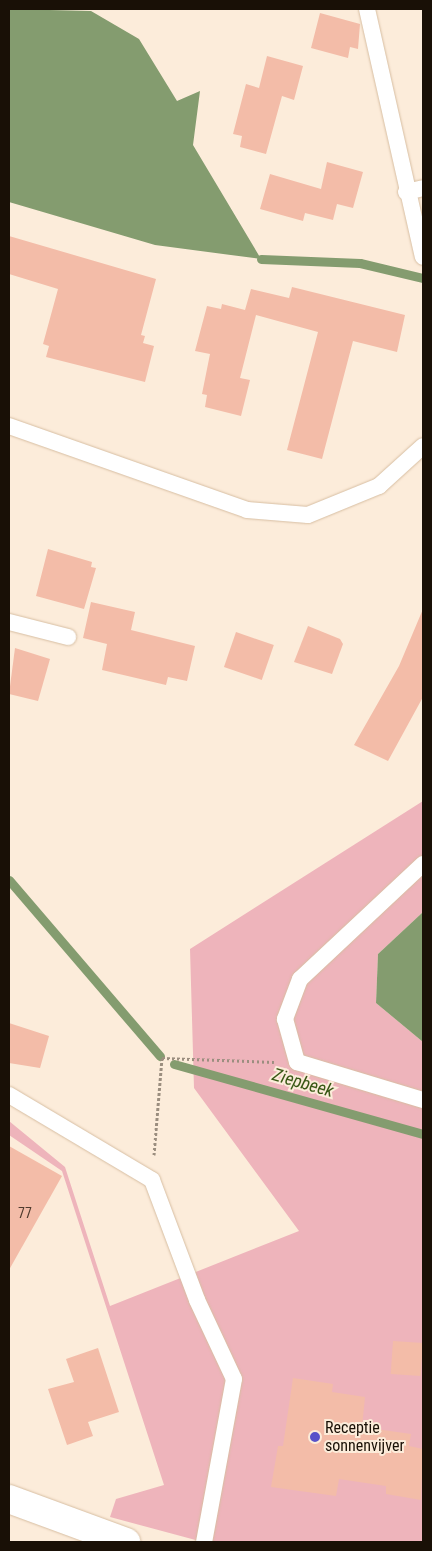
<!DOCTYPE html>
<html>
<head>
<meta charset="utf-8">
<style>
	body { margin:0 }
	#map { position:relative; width:432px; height:1551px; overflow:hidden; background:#fcecda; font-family:"Roboto Condensed",sans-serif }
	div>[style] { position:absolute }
	.green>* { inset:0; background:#eeb4bb }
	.water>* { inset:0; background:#849c6f }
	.stream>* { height:9px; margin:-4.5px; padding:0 4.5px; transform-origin:4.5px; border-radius:4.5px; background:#849c6f }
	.building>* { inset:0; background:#f3bca8; transform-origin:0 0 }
	.path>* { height:3px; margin-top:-1.5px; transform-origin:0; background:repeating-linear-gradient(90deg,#9b8e7f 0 2.5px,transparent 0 5px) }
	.roads { filter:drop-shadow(0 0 1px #d7bea2) drop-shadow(0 0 1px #d7bea2) }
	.service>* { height:16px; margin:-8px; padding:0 8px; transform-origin:8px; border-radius:8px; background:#fff }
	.minor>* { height:28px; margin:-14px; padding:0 14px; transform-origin:14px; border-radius:14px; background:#fff }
	.dots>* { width:14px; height:14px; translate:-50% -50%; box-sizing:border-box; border:2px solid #fcecda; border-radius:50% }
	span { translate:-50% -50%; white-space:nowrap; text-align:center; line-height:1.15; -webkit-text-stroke:4px #fcecda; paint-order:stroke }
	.number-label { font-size:14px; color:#503b2e }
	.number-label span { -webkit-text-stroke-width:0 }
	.poi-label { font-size:16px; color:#191006 }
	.left { translate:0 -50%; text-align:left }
	.water-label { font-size:18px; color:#3a5815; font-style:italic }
	.frame { position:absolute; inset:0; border:10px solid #191006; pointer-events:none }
</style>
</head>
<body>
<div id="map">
	<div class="green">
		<i style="clip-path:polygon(423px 801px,423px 912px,378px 954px,376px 1003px,423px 1042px,423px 1542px,203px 1542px,110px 1517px,116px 1499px,164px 1485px,62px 1171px,9px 1135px,9px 1121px,65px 1167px,110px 1306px,299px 1231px,194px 1088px,190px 949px)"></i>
	</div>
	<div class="water">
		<i style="clip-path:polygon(9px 9px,91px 11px,139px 39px,177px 101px,200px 91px,193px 145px,261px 259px,155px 245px,9px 202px)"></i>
		<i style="clip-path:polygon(423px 912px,423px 1042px,376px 1003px,378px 954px)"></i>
	</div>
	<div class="stream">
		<i style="left:261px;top:259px;width:99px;rotate:2.3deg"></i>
		<i style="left:360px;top:263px;width:65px;rotate:13.4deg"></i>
		<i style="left:9px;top:880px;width:232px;rotate:49.4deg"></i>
		<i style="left:174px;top:1064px;width:259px;rotate:15.7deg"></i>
	</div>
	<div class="building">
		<i style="clip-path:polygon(320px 13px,360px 24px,358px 49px,350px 47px,348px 58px,311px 48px)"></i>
		<i style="clip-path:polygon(267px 56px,303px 66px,294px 100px,282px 96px,266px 154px,240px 147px,242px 136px,233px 134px,246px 84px,259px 88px)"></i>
		<i style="clip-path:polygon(327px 162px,363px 172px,353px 208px,337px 204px,333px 220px,305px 213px,303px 221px,260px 209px,270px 174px,321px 189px)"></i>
		<i style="clip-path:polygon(9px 236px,156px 279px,141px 335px,145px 336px,143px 343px,154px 346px,145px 382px,46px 357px,49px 346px,43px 344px,58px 289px,9px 274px)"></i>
		<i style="clip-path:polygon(292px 287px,405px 315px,397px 352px,353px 341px,322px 459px,287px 450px,318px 332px,256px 315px,240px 378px,250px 380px,241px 416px,205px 407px,207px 395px,202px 394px,210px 354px,195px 351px,207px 306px,221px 309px,222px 304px,245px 310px,251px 289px,289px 298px)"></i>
		<i style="clip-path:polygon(48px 549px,92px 562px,91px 567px,96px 568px,84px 609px,36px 596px)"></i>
		<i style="clip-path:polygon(91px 602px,135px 612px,131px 630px,195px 646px,187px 681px,168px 677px,166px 685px,102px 670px,107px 644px,83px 638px)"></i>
		<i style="clip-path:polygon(423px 609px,423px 697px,388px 761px,354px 745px,399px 666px)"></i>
		<i style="clip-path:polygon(308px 626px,340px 639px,343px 644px,332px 674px,294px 662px)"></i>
		<i style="left:236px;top:632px;width:40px;height:37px;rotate:19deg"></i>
		<i style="clip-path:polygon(15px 648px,50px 659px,38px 701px,9px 694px)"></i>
		<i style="clip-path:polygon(9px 1023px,49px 1036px,40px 1068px,9px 1063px)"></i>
		<i style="clip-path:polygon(9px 1146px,62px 1176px,9px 1270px)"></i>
		<i style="left:393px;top:1341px;width:30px;height:33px;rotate:4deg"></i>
		<i style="clip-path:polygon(98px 1348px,119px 1412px,88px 1422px,93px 1436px,67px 1445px,48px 1389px,74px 1382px,66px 1359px)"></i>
		<i style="clip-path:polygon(293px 1378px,333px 1384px,332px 1392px,365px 1397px,362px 1427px,411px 1434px,409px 1446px,423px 1449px,421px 1500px,386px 1494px,386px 1486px,339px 1479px,336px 1496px,271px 1487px,278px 1446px,283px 1446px)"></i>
	</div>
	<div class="path">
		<i style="left:154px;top:1155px;width:97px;rotate:-85.3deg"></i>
		<i style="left:162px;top:1058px;width:112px;rotate:2deg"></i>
	</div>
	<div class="roads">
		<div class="service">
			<i style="left:367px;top:9px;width:254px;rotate:77.3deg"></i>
			<i style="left:406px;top:192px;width:17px;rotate:-13deg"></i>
			<i style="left:9px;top:426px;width:252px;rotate:19.4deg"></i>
			<i style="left:247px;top:510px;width:61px;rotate:4.7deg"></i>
			<i style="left:308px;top:515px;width:77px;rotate:-22.2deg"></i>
			<i style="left:379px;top:486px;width:59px;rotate:-42.3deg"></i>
			<i style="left:9px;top:622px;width:61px;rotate:14.3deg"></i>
			<i style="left:423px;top:864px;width:168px;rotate:136.9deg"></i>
			<i style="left:300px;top:979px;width:43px;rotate:110.6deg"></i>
			<i style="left:285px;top:1019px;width:45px;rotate:74.4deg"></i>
			<i style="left:297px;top:1062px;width:132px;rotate:16.8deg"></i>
			<i style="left:9px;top:1095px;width:166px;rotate:30.7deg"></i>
			<i style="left:152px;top:1180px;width:128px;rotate:69.4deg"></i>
			<i style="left:197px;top:1300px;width:87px;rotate:64.9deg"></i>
			<i style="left:234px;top:1379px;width:166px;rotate:100.4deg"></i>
		</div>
		<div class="minor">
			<i style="left:9px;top:1499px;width:125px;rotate:20.2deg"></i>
		</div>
	</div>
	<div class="dots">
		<i style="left:315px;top:1437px;background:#5752c9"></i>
	</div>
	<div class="number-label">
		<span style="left:25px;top:1213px">77</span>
	</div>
	<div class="poi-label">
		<span class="left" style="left:325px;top:1437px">Receptie<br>sonnenvijver</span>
	</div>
	<div class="water-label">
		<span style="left:303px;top:1083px;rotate:16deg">Ziepbeek</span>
	</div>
	<div class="frame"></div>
</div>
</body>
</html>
